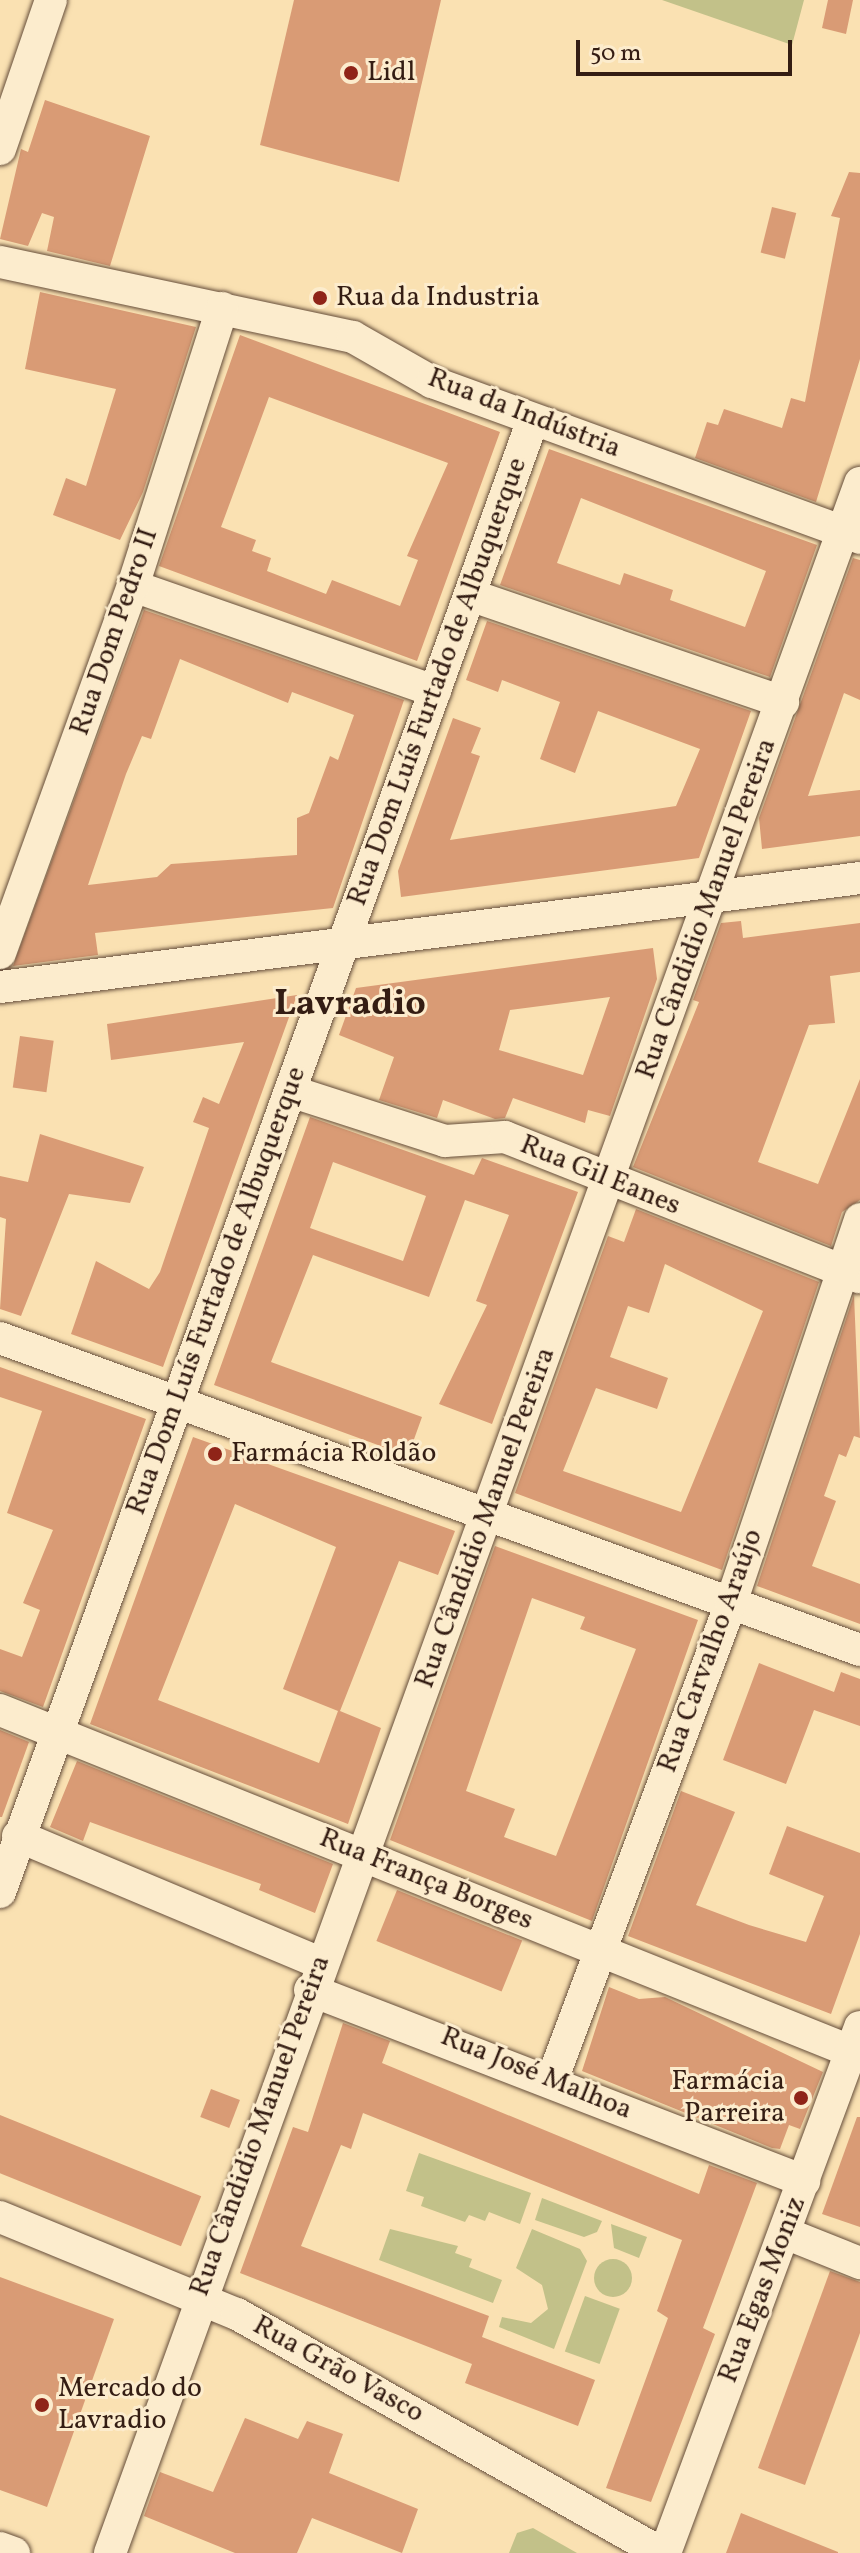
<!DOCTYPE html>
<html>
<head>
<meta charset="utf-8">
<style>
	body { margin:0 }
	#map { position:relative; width:860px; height:2553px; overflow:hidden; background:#fae1b2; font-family:Vollkorn,serif }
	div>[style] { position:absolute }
	.green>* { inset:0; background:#c2c189; transform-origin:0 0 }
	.round { border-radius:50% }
	.building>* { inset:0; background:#d99b75; transform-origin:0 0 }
	.roads { filter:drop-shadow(0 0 2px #664e3b) drop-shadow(0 0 2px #664e3b) }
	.minor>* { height:32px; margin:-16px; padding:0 16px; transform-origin:16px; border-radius:16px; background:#fceccd }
	.dots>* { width:22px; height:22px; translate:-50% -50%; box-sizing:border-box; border:4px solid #fceccd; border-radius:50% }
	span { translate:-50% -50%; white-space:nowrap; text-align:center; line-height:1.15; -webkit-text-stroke:6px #fceccd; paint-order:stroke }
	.poi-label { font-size:28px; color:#341d13 }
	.left { translate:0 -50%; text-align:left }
	.right { translate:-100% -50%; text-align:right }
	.street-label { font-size:28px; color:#341d13 }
	.district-label { font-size:36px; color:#341d13; font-weight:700 }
	.scale { position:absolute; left:576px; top:40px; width:216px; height:36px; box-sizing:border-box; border:4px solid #341d13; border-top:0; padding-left:10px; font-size:24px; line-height:28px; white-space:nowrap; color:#341d13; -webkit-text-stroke:6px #fceccd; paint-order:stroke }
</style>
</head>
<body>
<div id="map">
	<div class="green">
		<i style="clip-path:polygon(662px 0,804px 0,792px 45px)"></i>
		<i style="clip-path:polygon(419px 2153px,531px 2193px,520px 2224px,489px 2212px,485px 2221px,469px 2215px,465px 2222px,421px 2206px,424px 2197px,406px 2191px)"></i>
		<i style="clip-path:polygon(542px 2198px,602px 2221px,597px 2232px,584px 2237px,535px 2220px)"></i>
		<i style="clip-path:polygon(611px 2224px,647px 2237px,639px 2258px,614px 2248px)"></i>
		<i style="clip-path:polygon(390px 2229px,458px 2246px,455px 2253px,472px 2259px,469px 2267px,502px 2280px,493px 2303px,379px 2260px)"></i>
		<i style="clip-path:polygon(532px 2229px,580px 2249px,587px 2261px,554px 2349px,499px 2327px,502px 2317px,531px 2323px,548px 2309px,542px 2285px,516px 2268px)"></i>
		<i class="round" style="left:594px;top:2259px;width:38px;height:38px"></i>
		<i style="left:585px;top:2296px;width:37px;height:59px;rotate:20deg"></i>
		<i style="clip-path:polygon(533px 2528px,577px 2553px,509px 2553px,517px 2533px)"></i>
	</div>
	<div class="building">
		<i style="clip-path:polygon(294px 0,441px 0,399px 182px,260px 145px)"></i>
		<i style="clip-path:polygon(828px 0,853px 0,846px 34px,822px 28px)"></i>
		<i style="clip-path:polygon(45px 100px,150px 136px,110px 266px,47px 251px,54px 217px,42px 213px,28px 246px,0 239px,21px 149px,28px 152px)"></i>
		<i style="clip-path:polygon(849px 172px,860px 173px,860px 359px,816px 502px,695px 458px,707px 422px,718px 425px,724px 409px,782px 428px,791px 398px,805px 402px,840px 218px,831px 216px)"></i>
		<i style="left:772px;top:207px;width:25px;height:47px;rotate:14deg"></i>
		<i style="clip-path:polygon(40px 292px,196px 327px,143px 492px,120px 540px,53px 515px,66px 478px,86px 486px,116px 389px,25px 369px)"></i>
		<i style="clip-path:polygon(evenodd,240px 335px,500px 432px,417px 661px,159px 566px,240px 335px,269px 397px,448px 463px,407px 556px,418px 560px,400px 606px,332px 580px,326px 594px,267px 571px,271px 558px,252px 551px,256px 540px,221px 527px,269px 397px)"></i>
		<i style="clip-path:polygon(evenodd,549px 449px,817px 545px,770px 677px,500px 585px,549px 449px,581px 498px,766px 571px,745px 627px,670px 600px,673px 590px,624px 573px,620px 585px,557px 563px,581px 498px)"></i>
		<i style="clip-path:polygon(853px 558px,860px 560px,860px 700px,844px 693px,808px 796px,860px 790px,860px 836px,762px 849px,759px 818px)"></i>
		<i style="clip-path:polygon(evenodd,144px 610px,404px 700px,333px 908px,95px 933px,98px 955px,13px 966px,144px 610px,180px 659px,288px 703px,292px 692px,354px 715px,338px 760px,330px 756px,309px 813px,297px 818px,297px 855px,171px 864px,157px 877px,88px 885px,126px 774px,142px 736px,151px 739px,180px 659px)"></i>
		<i style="clip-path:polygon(487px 621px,751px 711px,699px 858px,401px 897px,398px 871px,453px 718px,481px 728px,471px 753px,480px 756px,450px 840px,676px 806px,700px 749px,598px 711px,575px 773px,540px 759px,560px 702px,502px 680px,498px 692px,466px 680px)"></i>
		<i style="clip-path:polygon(741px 921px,743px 938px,860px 923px,860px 972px,830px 976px,835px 1023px,809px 1025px,758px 1162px,818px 1184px,860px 1079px,860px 1200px,842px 1212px,831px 1246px,633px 1167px,699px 1002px,693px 1000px,721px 923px)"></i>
		<i style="clip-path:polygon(evenodd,653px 948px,657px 979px,610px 1116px,588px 1110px,585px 1123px,513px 1098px,505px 1118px,495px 1119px,443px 1100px,437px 1118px,379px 1100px,394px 1057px,339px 1035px,356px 988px,653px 948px,610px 997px,583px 1075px,499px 1050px,510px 1010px,610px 997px)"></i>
		<i style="clip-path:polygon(297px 995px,163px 1367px,71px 1334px,96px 1261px,149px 1289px,160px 1272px,209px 1128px,193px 1122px,203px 1097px,219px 1104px,244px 1042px,111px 1060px,107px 1024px)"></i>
		<i style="left:20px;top:1036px;width:34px;height:52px;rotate:8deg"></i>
		<i style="clip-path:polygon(evenodd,310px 1117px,474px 1175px,482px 1158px,578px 1192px,492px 1424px,439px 1404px,487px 1305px,476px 1301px,509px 1215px,465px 1200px,429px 1297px,313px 1255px,271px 1362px,422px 1417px,408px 1456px,214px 1385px,310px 1117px,333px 1162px,426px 1196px,403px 1261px,310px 1228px,333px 1162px)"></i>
		<i style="clip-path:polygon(40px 1134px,144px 1167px,130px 1203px,69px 1194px,21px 1316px,0 1309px,6px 1219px,0 1217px,0 1176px,28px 1182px)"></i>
		<i style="clip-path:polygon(evenodd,636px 1209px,819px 1282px,722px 1570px,515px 1493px,608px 1236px,624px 1242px,636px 1209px,665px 1264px,763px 1311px,681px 1512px,563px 1471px,596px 1388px,657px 1409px,668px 1378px,610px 1357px,628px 1306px,649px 1313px,665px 1264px)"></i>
		<i style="clip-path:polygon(854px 1295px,860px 1438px,854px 1436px,846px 1457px,839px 1454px,824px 1496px,836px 1501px,812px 1566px,860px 1584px,860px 1624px,757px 1586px)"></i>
		<i style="clip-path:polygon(0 1367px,146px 1419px,43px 1707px,0 1691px,0 1649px,22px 1657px,40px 1610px,23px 1603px,53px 1530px,7px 1513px,42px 1411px,0 1397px)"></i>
		<i style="clip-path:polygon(evenodd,193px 1437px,455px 1531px,438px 1575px,399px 1561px,340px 1711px,381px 1728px,348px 1824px,90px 1724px,193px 1437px,235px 1504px,336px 1547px,283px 1689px,338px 1711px,319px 1763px,158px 1700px,235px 1504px)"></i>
		<i style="clip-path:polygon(evenodd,495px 1546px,698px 1620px,592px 1921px,390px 1840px,495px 1546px,532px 1598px,585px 1617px,580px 1629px,636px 1649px,556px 1856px,504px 1837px,515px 1809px,466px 1791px,532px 1598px)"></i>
		<i style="clip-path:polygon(759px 1663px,834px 1692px,841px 1672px,860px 1679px,860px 1726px,814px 1710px,786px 1784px,723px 1760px)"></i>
		<i style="clip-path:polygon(0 1730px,29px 1742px,2px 1817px,0 1817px)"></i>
		<i style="clip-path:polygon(77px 1761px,333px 1864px,315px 1913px,259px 1890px,261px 1884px,90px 1822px,83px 1841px,50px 1827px)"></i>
		<i style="clip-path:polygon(681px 1791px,735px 1812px,696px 1905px,749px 1925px,806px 1942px,824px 1896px,769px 1874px,787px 1826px,860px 1853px,860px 1934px,831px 2014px,628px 1936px)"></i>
		<i style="left:397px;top:1890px;width:135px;height:55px;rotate:22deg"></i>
		<i style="clip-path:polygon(609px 1987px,639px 1999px,665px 1997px,823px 2072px,800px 2129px,789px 2125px,780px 2149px,772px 2148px,582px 2071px)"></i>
		<i style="clip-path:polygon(343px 2023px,390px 2041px,382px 2063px,699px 2194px,709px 2165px,757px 2183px,703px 2328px,715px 2334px,651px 2502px,606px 2488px,668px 2318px,657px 2311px,682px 2240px,363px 2113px,351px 2149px,341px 2145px,301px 2246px,489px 2316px,482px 2337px,595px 2380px,578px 2426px,465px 2383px,472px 2364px,240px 2273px,293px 2127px,308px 2132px)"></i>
		<i style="left:211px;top:2089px;width:31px;height:30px;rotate:21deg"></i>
		<i style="left:0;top:2115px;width:217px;height:54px;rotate:22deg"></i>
		<i style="clip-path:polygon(857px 2117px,860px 2117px,860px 2227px,822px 2214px)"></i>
		<i style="clip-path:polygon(830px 2271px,860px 2282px,860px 2333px,805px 2485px,758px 2468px)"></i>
		<i style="clip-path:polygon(0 2277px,114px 2319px,47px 2507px,0 2490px)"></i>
		<i style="clip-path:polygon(245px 2418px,298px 2439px,307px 2421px,343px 2434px,329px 2473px,418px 2509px,402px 2553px,312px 2518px,297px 2553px,235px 2553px,144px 2516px,160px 2472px,213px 2492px)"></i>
		<i style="clip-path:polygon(741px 2513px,838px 2552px,838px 2553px,726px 2553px)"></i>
	</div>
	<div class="roads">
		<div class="minor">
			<i style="left:0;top:149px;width:157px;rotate:-71.1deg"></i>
			<i style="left:0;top:262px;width:361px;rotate:12deg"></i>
			<i style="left:353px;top:337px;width:91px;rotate:29.7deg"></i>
			<i style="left:432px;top:382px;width:456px;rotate:20deg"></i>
			<i style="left:133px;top:586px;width:320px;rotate:19.2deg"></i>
			<i style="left:470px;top:595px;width:331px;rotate:18.9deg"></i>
			<i style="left:0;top:953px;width:390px;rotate:-70.1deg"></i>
			<i style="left:133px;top:586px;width:292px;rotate:-72.2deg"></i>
			<i style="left:0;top:987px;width:867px;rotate:-7.22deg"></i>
			<i style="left:290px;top:1091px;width:163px;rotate:17.9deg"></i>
			<i style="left:445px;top:1141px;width:60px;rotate:-3.8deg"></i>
			<i style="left:505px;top:1137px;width:381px;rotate:21.6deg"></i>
			<i style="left:0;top:1338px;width:915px;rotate:19.94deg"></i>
			<i style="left:0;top:1710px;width:927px;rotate:21.86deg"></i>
			<i style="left:18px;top:1836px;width:328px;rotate:22.8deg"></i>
			<i style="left:0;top:1892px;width:1566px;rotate:-70.1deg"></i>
			<i style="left:310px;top:1990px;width:530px;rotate:21.14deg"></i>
			<i style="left:552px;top:2080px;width:509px;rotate:-69.43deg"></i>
			<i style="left:731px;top:1603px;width:405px;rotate:-71.4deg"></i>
			<i style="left:0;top:2217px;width:256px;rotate:22.3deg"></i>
			<i style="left:237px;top:2314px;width:488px;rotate:29.4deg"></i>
			<i style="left:785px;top:2233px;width:81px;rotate:21.8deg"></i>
			<i style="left:0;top:2548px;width:15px;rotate:20deg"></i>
			<i style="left:110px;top:2553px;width:2202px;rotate:-70.08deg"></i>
			<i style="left:665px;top:2553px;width:561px;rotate:-69.66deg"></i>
		</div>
	</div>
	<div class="dots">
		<i style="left:351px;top:73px;background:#8f2418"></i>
		<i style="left:320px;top:298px;background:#8f2418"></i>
		<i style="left:215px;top:1454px;background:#8f2418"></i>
		<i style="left:801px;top:2098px;background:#8f2418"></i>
		<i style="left:42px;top:2405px;background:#8f2418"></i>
	</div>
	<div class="poi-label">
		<span class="left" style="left:367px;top:73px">Lidl</span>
		<span class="left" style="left:336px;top:298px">Rua da Industria</span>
		<span class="left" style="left:231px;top:1454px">Farmácia Roldão</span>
		<span class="right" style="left:785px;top:2098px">Farmácia<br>Parreira</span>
		<span class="left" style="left:58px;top:2405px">Mercado do<br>Lavradio</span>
	</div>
	<div class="street-label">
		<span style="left:524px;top:414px;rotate:21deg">Rua da Indústria</span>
		<span style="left:115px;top:632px;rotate:-71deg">Rua Dom Pedro II</span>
		<span style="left:438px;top:682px;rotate:-70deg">Rua Dom Luís Furtado de Albuquerque</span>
		<span style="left:707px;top:909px;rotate:-70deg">Rua Cândidio Manuel Pereira</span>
		<span style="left:600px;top:1176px;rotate:22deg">Rua Gil Eanes</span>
		<span style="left:217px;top:1291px;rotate:-70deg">Rua Dom Luís Furtado de Albuquerque</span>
		<span style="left:486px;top:1518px;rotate:-70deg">Rua Cândidio Manuel Pereira</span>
		<span style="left:711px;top:1651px;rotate:-70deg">Rua Carvalho Araújo</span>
		<span style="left:426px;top:1880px;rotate:22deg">Rua França Borges</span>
		<span style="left:536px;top:2074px;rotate:22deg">Rua José Malhoa</span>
		<span style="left:261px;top:2126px;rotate:-70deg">Rua Cândidio Manuel Pereira</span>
		<span style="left:763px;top:2290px;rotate:-69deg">Rua Egas Moniz</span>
		<span style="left:338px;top:2370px;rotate:29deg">Rua Grão Vasco</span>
	</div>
	<div class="district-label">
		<span style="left:350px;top:1006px">Lavradio</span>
	</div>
	<div class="scale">50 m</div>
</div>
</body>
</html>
